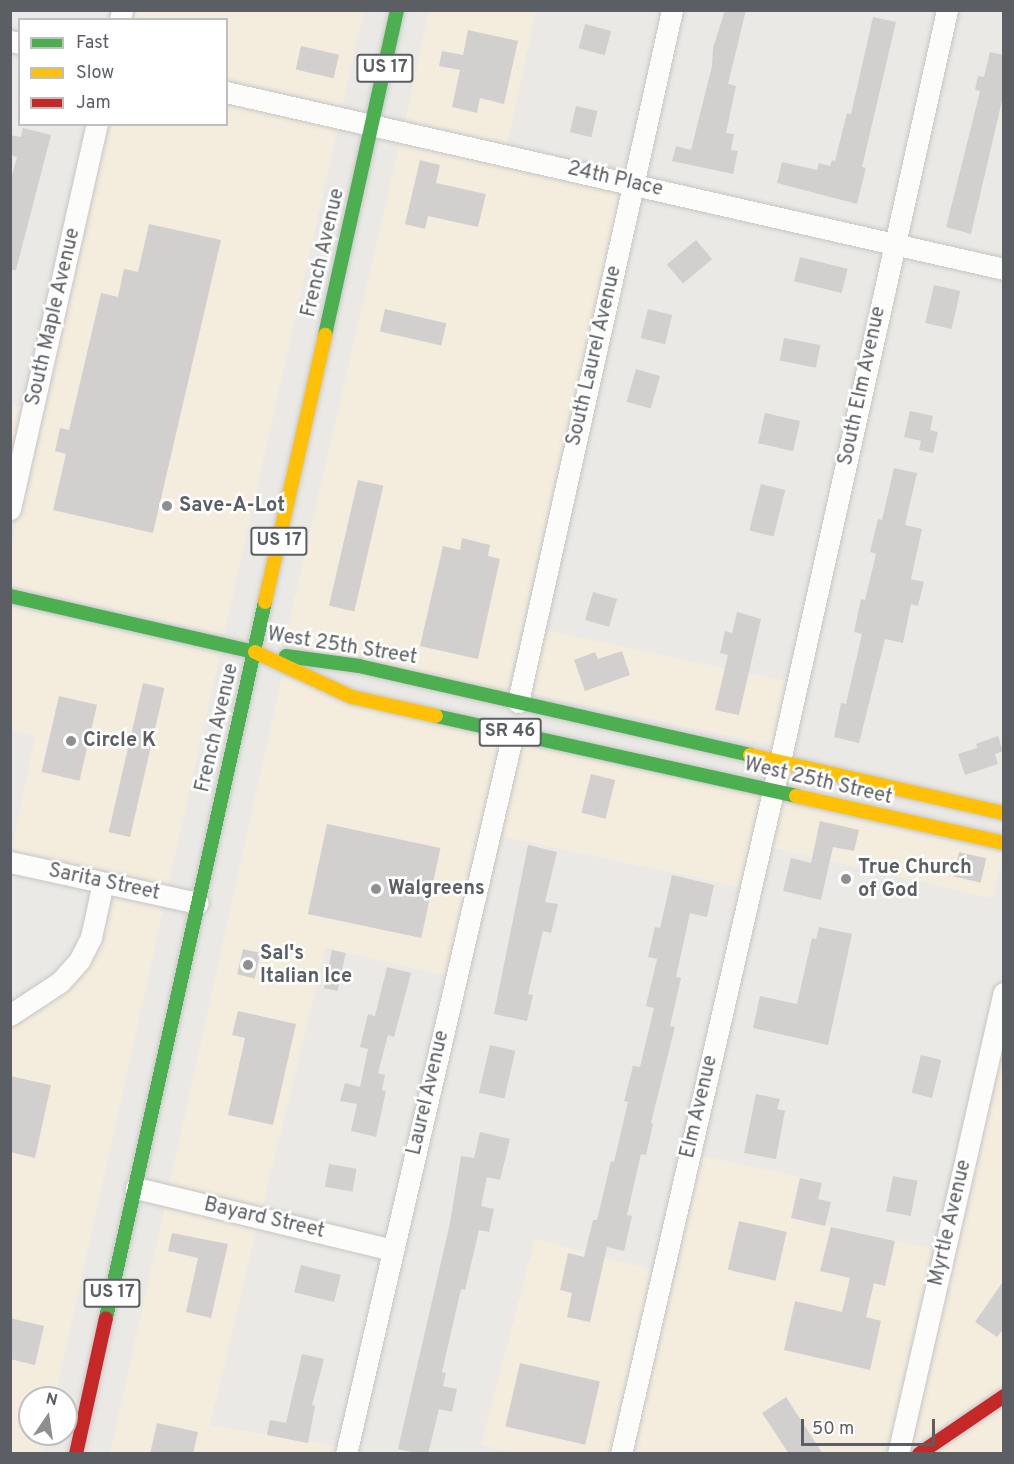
<!DOCTYPE html>
<html>
<head>
<meta charset="utf-8">
<style>
	body { margin:0 }
	#map { position:relative; width:1014px; height:1464px; overflow:hidden; background:#eae9e5; font-family:Overpass,sans-serif }
	div>[style] { position:absolute }
	.commercial>* { inset:0; background:#f4edde; transform-origin:0 0 }
	.building>* { inset:0; background:#d1d0ce; transform-origin:0 0 }
	.roads { filter:drop-shadow(0 0 2px #c6c6c6) drop-shadow(0 0 2px #c6c6c6) }
	.street>* { height:21px; margin:-10.5px; padding:0 10.5px; transform-origin:10.5px; border-radius:10.5px; background:#fcfcfb }
	.fast>* { height:14px; margin:-7px; padding:0 7px; transform-origin:7px; border-radius:7px; background:#4caf50 }
	.slow>* { height:14px; margin:-7px; padding:0 7px; transform-origin:7px; border-radius:7px; background:#ffc107 }
	.jam>* { height:14px; margin:-7px; padding:0 7px; transform-origin:7px; border-radius:7px; background:#c62828 }
	.dots>* { width:16px; height:16px; translate:-50% -50%; box-sizing:border-box; border:3px solid #fff; border-radius:50% }
	span { translate:-50% -50%; white-space:nowrap; text-align:center; line-height:1.15; -webkit-text-stroke:5px #fff; paint-order:stroke }
	.shield-label span { padding:2px 4px; background:#fff; border:2px solid; border-radius:4px; -webkit-text-stroke-width:0 }
	.shield-label { font-size:18px; color:#5b5f63; font-weight:700 }
	.street-label { font-size:20px; color:#5b5f63 }
	.poi-label { font-size:20px; color:#5b5f63; font-weight:700 }
	.left { translate:0 -50%; text-align:left }
	.frame { position:absolute; inset:0; border:12px solid #5b5f63; pointer-events:none }
	.legend { position:absolute; left:18px; top:18px; width:210px; height:108px; box-sizing:border-box; background:#fff; border:2px solid #bdbfc1; margin:0; padding:8px 10px; list-style:none; font-size:18px; color:#5b5f63 }
	.legend li { display:flex; align-items:center; gap:12px; height:30px }
	.legend b { width:30px; border:2px solid #bdbfc1 }
	.north { position:absolute; left:18px; top:1386px; width:60px; height:60px; box-sizing:border-box; background:#fff; border:2px solid #bdbfc1; border-radius:50%; rotate:13deg; font-size:16px; font-weight:700; line-height:24px; text-align:center; color:#5b5f63 }
	.north::after { content:''; display:block; margin:auto; width:21px; height:27px; background:#8d8f90; clip-path:polygon(50% 0,100% 100%,50% 72%,0 100%) }
	.scale { position:absolute; left:801px; top:1419px; width:134px; height:27px; box-sizing:border-box; border:3px solid #5b5f63; border-top:0; padding-left:8px; font-size:18px; line-height:21px; white-space:nowrap; color:#5b5f63; -webkit-text-stroke:4px #fff; paint-order:stroke }
</style>
</head>
<body>
<div id="map">
	<div class="commercial">
		<i style="clip-path:polygon(132px 10px,364px 11px,342px 108px,227px 81px,226px 20px,130px 20px)"></i>
		<i style="clip-path:polygon(429px 11px,536px 11px,507px 145px,405px 122px)"></i>
		<i style="clip-path:polygon(227px 102px,338px 128px,224px 635px,11px 586px,11px 549px,107px 125px,226px 124px)"></i>
		<i style="left:400px;top:142px;width:228px;height:516px;rotate:13deg"></i>
		<i style="clip-path:polygon(11px 405px,24px 408px,11px 467px)"></i>
		<i style="clip-path:polygon(11px 607px,220px 655px,168px 886px,11px 852px,35px 736px,11px 730px)"></i>
		<i style="left:544px;top:630px;width:248px;height:65px;rotate:12deg"></i>
		<i style="clip-path:polygon(282px 676px,502px 741px,447px 976px,326px 948px,262px 1208px,169px 1186px)"></i>
		<i style="left:519px;top:745px;width:247px;height:93px;rotate:12deg"></i>
		<i style="left:779px;top:802px;width:230px;height:46px;rotate:13deg"></i>
		<i style="clip-path:polygon(109px 895px,164px 906px,55px 1398px,30px 1398px,30px 1434px,47px 1434px,43px 1453px,11px 1454px,11px 1026px,67px 989px)"></i>
		<i style="clip-path:polygon(1003px 1026px,1003px 1385px,908px 1450px)"></i>
		<i style="clip-path:polygon(698px 1155px,819px 1181px,811px 1222px,935px 1249px,888px 1453px,630px 1454px)"></i>
		<i style="clip-path:polygon(165px 1206px,257px 1228px,210px 1425px,339px 1447px,337px 1453px,110px 1454px)"></i>
		<i style="clip-path:polygon(535px 1239px,653px 1270px,611px 1453px,517px 1453px,481px 1445px)"></i>
		<i style="clip-path:polygon(1003px 1408px,1003px 1453px,936px 1453px)"></i>
	</div>
	<div class="building">
		<i style="clip-path:polygon(725px 10px,746px 10px,728px 84px,736px 86px,726px 133px,734px 134px,731px 150px,738px 151px,733px 174px,672px 161px,676px 146px,691px 150px,712px 66px,713px 48px)"></i>
		<i style="clip-path:polygon(873px 17px,896px 22px,862px 167px,866px 168px,857px 204px,777px 183px,782px 162px,817px 170px,819px 163px,830px 166px,832px 160px,835px 161px,847px 113px,851px 114px)"></i>
		<i style="left:585px;top:24px;width:27px;height:25px;rotate:15deg"></i>
		<i style="clip-path:polygon(468px 30px,518px 41px,504px 104px,480px 98px,477px 113px,452px 107px,460px 70px,439px 66px,442px 51px,463px 55px)"></i>
		<i style="left:301px;top:46px;width:39px;height:24px;rotate:13deg"></i>
		<i style="clip-path:polygon(990px 52px,1004px 55px,1004px 92px,971px 234px,946px 227px,980px 91px,975px 90px,978px 76px,984px 77px)"></i>
		<i style="left:576px;top:106px;width:22px;height:27px;rotate:13deg"></i>
		<i style="clip-path:polygon(23px 128px,51px 135px,16px 270px,10px 270px,10px 182px,17px 157px,10px 155px,10px 135px,21px 137px)"></i>
		<i style="clip-path:polygon(420px 160px,440px 165px,436px 183px,486px 194px,478px 227px,428px 216px,425px 229px,405px 224px)"></i>
		<i style="clip-path:polygon(149px 224px,221px 240px,153px 533px,53px 510px,66px 454px,55px 451px,60px 428px,69px 430px,101px 293px,118px 297px,124px 269px,138px 272px)"></i>
		<i style="left:696px;top:240px;width:25px;height:38px;rotate:50deg"></i>
		<i style="left:800px;top:257px;width:49px;height:25px;rotate:14deg"></i>
		<i style="left:934px;top:285px;width:27px;height:39px;rotate:13deg"></i>
		<i style="left:385px;top:309px;width:63px;height:23px;rotate:13deg"></i>
		<i style="left:648px;top:309px;width:25px;height:30px;rotate:14deg"></i>
		<i style="left:784px;top:338px;width:37px;height:23px;rotate:11deg"></i>
		<i style="left:636px;top:369px;width:25px;height:34px;rotate:16deg"></i>
		<i style="clip-path:polygon(910px 411px,933px 416px,930px 430px,938px 432px,933px 453px,919px 450px,921px 441px,904px 437px)"></i>
		<i style="left:765px;top:413px;width:36px;height:31px;rotate:13deg"></i>
		<i style="clip-path:polygon(894px 468px,917px 473px,905px 525px,922px 529px,911px 579px,924px 582px,918px 606px,911px 604px,903px 643px,885px 639px,859px 743px,834px 737px,841px 703px,846px 704px,862px 634px,854px 632px,861px 599px,865px 600px,876px 554px,870px 552px,878px 519px,882px 520px)"></i>
		<i style="left:358px;top:480px;width:26px;height:129px;rotate:13deg"></i>
		<i style="left:761px;top:484px;width:25px;height:48px;rotate:14deg"></i>
		<i style="clip-path:polygon(462px 538px,490px 545px,488px 556px,500px 559px,478px 659px,420px 646px,443px 546px,460px 550px)"></i>
		<i style="left:593px;top:592px;width:25px;height:29px;rotate:16deg"></i>
		<i style="clip-path:polygon(737px 612px,761px 619px,739px 715px,715px 710px,728px 655px,720px 653px,725px 631px,732px 633px)"></i>
		<i style="clip-path:polygon(622px 651px,630px 675px,585px 691px,574px 660px,595px 652px,598px 659px)"></i>
		<i style="left:143px;top:683px;width:22px;height:153px;rotate:13deg"></i>
		<i style="left:59px;top:696px;width:39px;height:78px;rotate:13deg"></i>
		<i style="clip-path:polygon(998px 736px,1003px 751px,995px 754px,998px 764px,965px 775px,958px 754px,977px 748px,976px 744px)"></i>
		<i style="left:591px;top:774px;width:25px;height:40px;rotate:14deg"></i>
		<i style="clip-path:polygon(820px 821px,859px 830px,854px 851px,833px 847px,821px 900px,783px 891px,791px 858px,811px 863px)"></i>
		<i style="left:327px;top:824px;width:116px;height:92px;rotate:12deg"></i>
		<i style="clip-path:polygon(528px 845px,557px 852px,545px 902px,558px 904px,551px 933px,543px 931px,528px 994px,533px 995px,527px 1021px,494px 1014px)"></i>
		<i style="left:959px;top:852px;width:28px;height:25px;rotate:13deg"></i>
		<i style="clip-path:polygon(672px 875px,714px 885px,707px 917px,690px 913px,676px 977px,681px 978px,670px 1026px,675px 1027px,651px 1123px,653px 1124px,646px 1155px,641px 1154px,627px 1215px,632px 1216px,624px 1251px,607px 1247px,590px 1322px,567px 1317px,572px 1293px,560px 1290px,568px 1253px,584px 1257px,593px 1220px,597px 1220px,611px 1161px,614px 1162px,628px 1102px,624px 1101px,633px 1066px,640px 1067px,654px 1008px,646px 1006px,657px 959px,648px 957px,655px 927px,660px 928px)"></i>
		<i style="clip-path:polygon(819px 927px,852px 934px,828px 1045px,753px 1028px,760px 996px,797px 1004px,812px 938px,816px 939px)"></i>
		<i style="left:243px;top:949px;width:18px;height:26px;rotate:13deg"></i>
		<i style="left:332px;top:950px;width:14px;height:39px;rotate:12deg"></i>
		<i style="clip-path:polygon(387px 967px,411px 973px,394px 1037px,388px 1035px,378px 1073px,385px 1075px,382px 1090px,386px 1091px,376px 1137px,351px 1131px,357px 1104px,340px 1101px,345px 1083px,360px 1087px,368px 1049px,360px 1047px,368px 1014px,375px 1016px)"></i>
		<i style="clip-path:polygon(238px 1011px,296px 1024px,273px 1125px,228px 1115px,245px 1038px,232px 1035px)"></i>
		<i style="left:490px;top:1045px;width:26px;height:49px;rotate:13deg"></i>
		<i style="left:921px;top:1055px;width:21px;height:39px;rotate:14deg"></i>
		<i style="clip-path:polygon(10px 1076px,51px 1085px,35px 1158px,10px 1152px)"></i>
		<i style="clip-path:polygon(756px 1094px,780px 1099px,777px 1109px,785px 1111px,776px 1159px,744px 1153px)"></i>
		<i style="clip-path:polygon(480px 1132px,510px 1139px,500px 1180px,487px 1177px,481px 1206px,494px 1209px,489px 1232px,479px 1230px,465px 1290px,461px 1289px,442px 1372px,446px 1373px,443px 1386px,457px 1389px,452px 1412px,439px 1409px,428px 1454px,420px 1454px,398px 1449px,450px 1223px,461px 1156px,474px 1158px)"></i>
		<i style="left:329px;top:1164px;width:28px;height:23px;rotate:10deg"></i>
		<i style="left:893px;top:1176px;width:25px;height:36px;rotate:11deg"></i>
		<i style="clip-path:polygon(800px 1178px,822px 1183px,818px 1199px,831px 1202px,825px 1226px,791px 1218px)"></i>
		<i style="left:739px;top:1221px;width:49px;height:50px;rotate:13deg"></i>
		<i style="clip-path:polygon(831px 1227px,895px 1241px,885px 1286px,874px 1283px,866px 1317px,881px 1321px,870px 1370px,784px 1350px,795px 1301px,842px 1312px,850px 1278px,820px 1271px)"></i>
		<i style="clip-path:polygon(172px 1233px,228px 1244px,211px 1318px,186px 1312px,198px 1258px,168px 1251px)"></i>
		<i style="left:301px;top:1265px;width:41px;height:28px;rotate:14deg"></i>
		<i style="clip-path:polygon(1004px 1280px,1004px 1328px,997px 1337px,975px 1322px)"></i>
		<i style="clip-path:polygon(10px 1318px,44px 1326px,35px 1365px,10px 1359px)"></i>
		<i style="clip-path:polygon(302px 1354px,324px 1359px,312px 1405px,315px 1406px,308px 1443px,267px 1435px,270px 1420px,286px 1423px)"></i>
		<i style="left:520px;top:1363px;width:82px;height:65px;rotate:13deg"></i>
		<i style="clip-path:polygon(786px 1397px,823px 1454px,789px 1454px,762px 1413px)"></i>
		<i style="clip-path:polygon(157px 1423px,198px 1432px,193px 1454px,150px 1454px)"></i>
	</div>
	<div class="roads">
		<div class="street">
			<i style="left:120px;top:20px;width:10px;rotate:-79deg"></i>
			<i style="left:10px;top:41px;width:10px;rotate:11deg"></i>
			<i style="left:226px;top:92px;width:798px;rotate:12.82deg"></i>
			<i style="left:10px;top:509px;width:395px;rotate:-77.3deg"></i>
			<i style="left:518px;top:702px;width:709px;rotate:-77.45deg"></i>
			<i style="left:10px;top:862px;width:192px;rotate:12.3deg"></i>
			<i style="left:10px;top:1015px;width:60px;rotate:-33.4deg"></i>
			<i style="left:60px;top:982px;width:28px;rotate:-48deg"></i>
			<i style="left:79px;top:961px;width:27px;rotate:-63deg"></i>
			<i style="left:91px;top:937px;width:55px;rotate:-77.5deg"></i>
			<i style="left:136px;top:1188px;width:263px;rotate:13.6deg"></i>
			<i style="left:346px;top:1454px;width:740px;rotate:-76.96deg"></i>
			<i style="left:621px;top:1454px;width:711px;rotate:-77.08deg"></i>
			<i style="left:780px;top:761px;width:769px;rotate:-77.46deg"></i>
			<i style="left:898px;top:1454px;width:473px;rotate:-77.1deg"></i>
		</div>
		<div class="fast">
			<i style="left:325px;top:335px;width:333px;rotate:-77.5deg"></i>
			<i style="left:10px;top:596px;width:251px;rotate:12.9deg"></i>
			<i style="left:286px;top:656px;width:74px;rotate:7.8deg"></i>
			<i style="left:359px;top:666px;width:401px;rotate:12.8deg"></i>
			<i style="left:436px;top:716px;width:369px;rotate:12.5deg"></i>
			<i style="left:106px;top:1318px;width:733px;rotate:-77.48deg"></i>
		</div>
		<div class="slow">
			<i style="left:265px;top:602px;width:274px;rotate:-77.3deg"></i>
			<i style="left:255px;top:652px;width:107px;rotate:24.9deg"></i>
			<i style="left:352px;top:697px;width:86px;rotate:12.7deg"></i>
			<i style="left:750px;top:755px;width:261px;rotate:12.9deg"></i>
			<i style="left:796px;top:796px;width:213px;rotate:12.7deg"></i>
		</div>
		<div class="jam">
			<i style="left:76px;top:1454px;width:139px;rotate:-77.6deg"></i>
			<i style="left:919px;top:1454px;width:103px;rotate:-34.3deg"></i>
		</div>
	</div>
	<div class="dots">
		<i style="left:167px;top:506px;background:#8d8f90"></i>
		<i style="left:71px;top:741px;background:#8d8f90"></i>
		<i style="left:846px;top:879px;background:#8d8f90"></i>
		<i style="left:376px;top:889px;background:#8d8f90"></i>
		<i style="left:248px;top:965px;background:#8d8f90"></i>
	</div>
	<div class="shield-label">
		<span style="left:385px;top:68px">US 17</span>
		<span style="left:279px;top:541px">US 17</span>
		<span style="left:510px;top:732px">SR 46</span>
		<span style="left:112px;top:1293px">US 17</span>
	</div>
	<div class="street-label">
		<span style="left:615px;top:180px;rotate:13deg">24th Place</span>
		<span style="left:324px;top:253px;rotate:-77deg">French Avenue</span>
		<span style="left:54px;top:317px;rotate:-77deg">South Maple Avenue</span>
		<span style="left:595px;top:356px;rotate:-77deg">South Laurel Avenue</span>
		<span style="left:863px;top:386px;rotate:-78deg">South Elm Avenue</span>
		<span style="left:342px;top:647px;rotate:9deg">West 25th Street</span>
		<span style="left:218px;top:728px;rotate:-77deg">French Avenue</span>
		<span style="left:818px;top:782px;rotate:13deg">West 25th Street</span>
		<span style="left:104px;top:883px;rotate:12deg">Sarita Street</span>
		<span style="left:429px;top:1093px;rotate:-77deg">Laurel Avenue</span>
		<span style="left:700px;top:1107px;rotate:-77deg">Elm Avenue</span>
		<span style="left:264px;top:1219px;rotate:13deg">Bayard Street</span>
		<span style="left:951px;top:1223px;rotate:-77deg">Myrtle Avenue</span>
	</div>
	<div class="poi-label">
		<span class="left" style="left:179px;top:506px">Save-A-Lot</span>
		<span class="left" style="left:83px;top:741px">Circle K</span>
		<span class="left" style="left:858px;top:880px">True Church<br>of God</span>
		<span class="left" style="left:388px;top:889px">Walgreens</span>
		<span class="left" style="left:260px;top:966px">Sal's<br>Italian Ice</span>
	</div>
	<div class="frame"></div>
	<ul class="legend">
	<li><b style="height:8px;background:#4caf50"></b>Fast</li>
	<li><b style="height:8px;background:#ffc107"></b>Slow</li>
	<li><b style="height:8px;background:#c62828"></b>Jam</li>
	</ul>
	<div class="north">N</div>
	<div class="scale">50 m</div>
</div>
</body>
</html>
